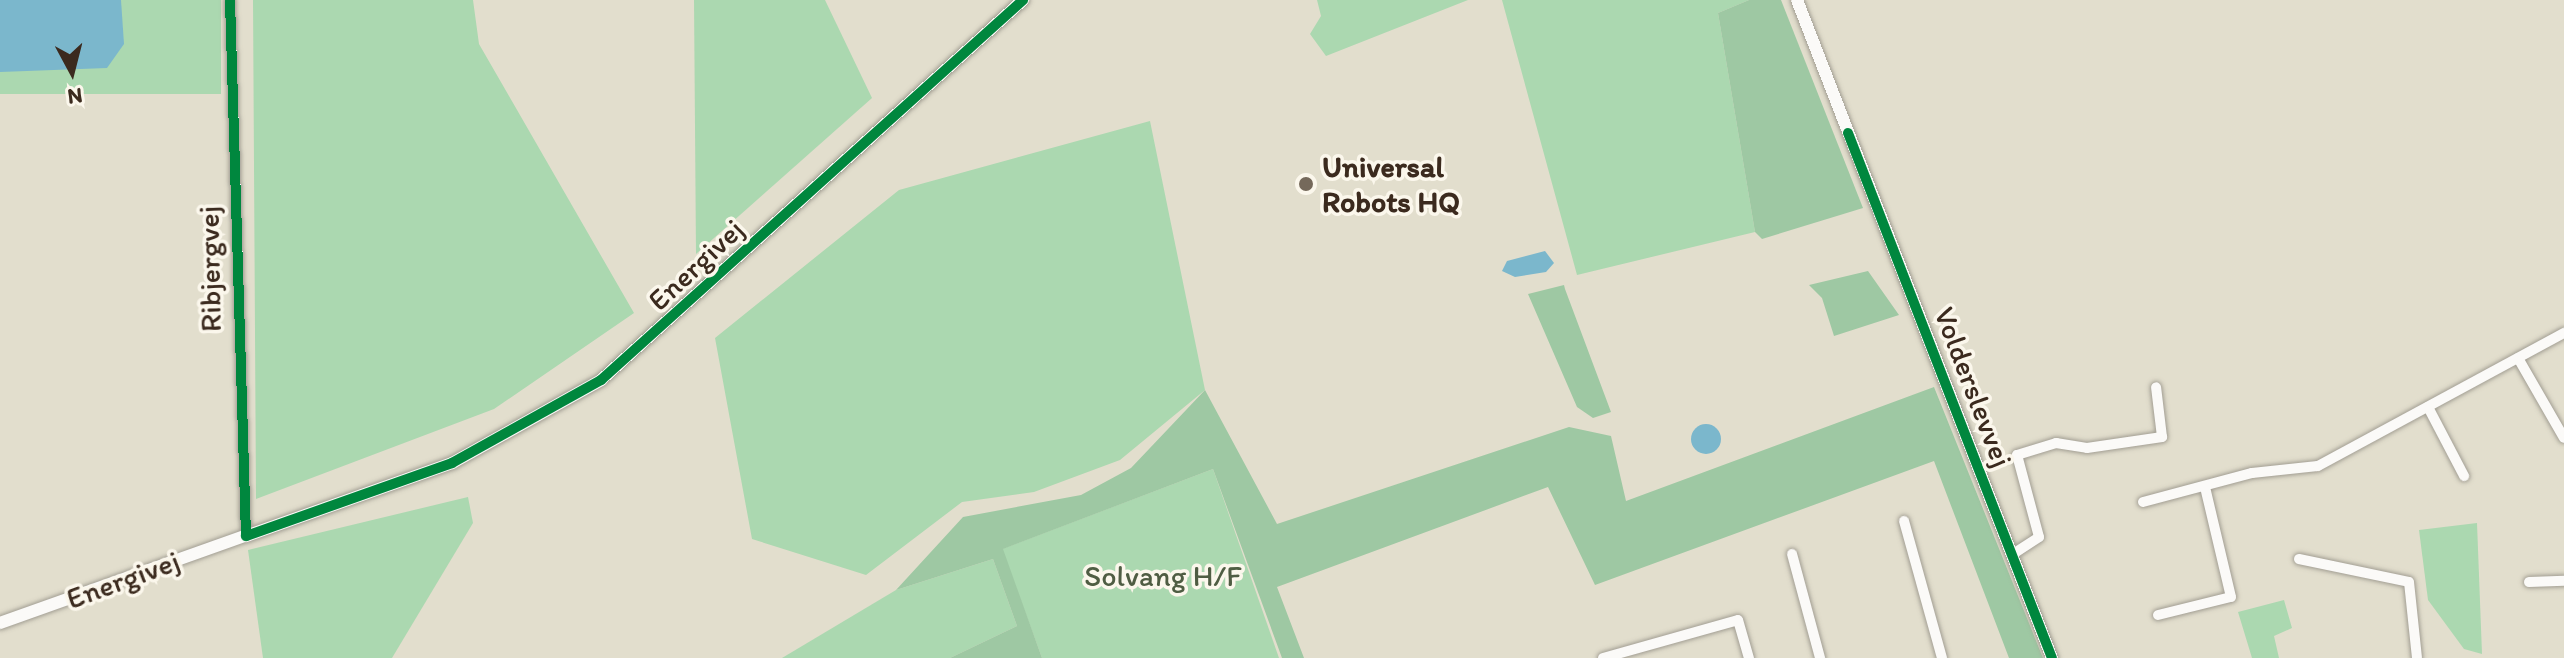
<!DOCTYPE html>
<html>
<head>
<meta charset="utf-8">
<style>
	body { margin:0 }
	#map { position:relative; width:2564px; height:658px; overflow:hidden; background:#e2decd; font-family:Itim,sans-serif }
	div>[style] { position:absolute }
	.green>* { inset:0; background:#abd8b0; transform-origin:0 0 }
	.forest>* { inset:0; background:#9ec8a3 }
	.water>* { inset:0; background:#7bb7cc }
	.round { border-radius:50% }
	.roads { filter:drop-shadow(0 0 2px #a29e93) drop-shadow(0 0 2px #a29e93) }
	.minor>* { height:10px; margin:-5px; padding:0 5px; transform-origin:5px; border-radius:5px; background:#fbfaf8 }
	.tertiary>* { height:12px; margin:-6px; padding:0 6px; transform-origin:6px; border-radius:6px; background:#fbfaf8 }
	.cycleway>* { height:10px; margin:-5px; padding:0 5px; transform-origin:5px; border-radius:5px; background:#00873e }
	.dots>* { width:22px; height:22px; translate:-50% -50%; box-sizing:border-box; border:4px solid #fbf7ec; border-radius:50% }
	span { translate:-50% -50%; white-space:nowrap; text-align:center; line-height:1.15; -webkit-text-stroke:7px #fbf7ec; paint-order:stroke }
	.poi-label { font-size:30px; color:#3b2a1e; font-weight:700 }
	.left { translate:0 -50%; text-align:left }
	.street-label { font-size:30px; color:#3b2a1e }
	.park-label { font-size:30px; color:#4f5d43 }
	.north { position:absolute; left:32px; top:32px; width:80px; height:80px; -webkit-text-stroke:6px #fbf7ec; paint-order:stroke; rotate:173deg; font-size:22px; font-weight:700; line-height:32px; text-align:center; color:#3b2a1e }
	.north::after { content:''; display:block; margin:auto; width:28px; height:36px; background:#3b2a1e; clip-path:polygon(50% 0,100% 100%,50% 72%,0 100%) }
</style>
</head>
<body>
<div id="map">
	<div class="green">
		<i style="left:0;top:0;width:221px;height:94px"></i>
		<i style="clip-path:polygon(253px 0,473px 0,479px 44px,634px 313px,494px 409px,256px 499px)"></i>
		<i style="clip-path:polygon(694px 0,825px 0,872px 98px,696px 254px)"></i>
		<i style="clip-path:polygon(1317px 0,1468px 0,1326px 56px,1310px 34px,1321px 16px)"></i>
		<i style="clip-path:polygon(1502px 0,1749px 0,1718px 13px,1755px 232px,1577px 275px)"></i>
		<i style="clip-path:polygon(1150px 121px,1205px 390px,1120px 460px,1034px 492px,962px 502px,866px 575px,752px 539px,715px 338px,899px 190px)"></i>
		<i style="clip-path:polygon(1213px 469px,1279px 658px,1042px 658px,1002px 549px)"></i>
		<i style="clip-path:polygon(468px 497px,473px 523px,392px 658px,263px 658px,248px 550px)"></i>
		<i style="clip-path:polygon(2477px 523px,2482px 654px,2464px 649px,2428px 600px,2419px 530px)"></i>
		<i style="clip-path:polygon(993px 559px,1017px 626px,950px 658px,782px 658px,896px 590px)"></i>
		<i style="clip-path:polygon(2284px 600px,2292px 628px,2274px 636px,2279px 658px,2252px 658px,2238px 612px)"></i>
	</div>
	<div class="forest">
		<i style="clip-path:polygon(1749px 0,1781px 0,1863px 208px,1762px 239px,1755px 232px,1718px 13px)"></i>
		<i style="clip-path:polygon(1868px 271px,1899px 315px,1834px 336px,1822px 298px,1809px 285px)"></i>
		<i style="clip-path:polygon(1564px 285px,1565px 289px,1611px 412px,1593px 418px,1577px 407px,1528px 294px)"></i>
		<i style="clip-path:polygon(1934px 387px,2043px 658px,2009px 658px,1934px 461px,1595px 585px,1548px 487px,1277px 587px,1304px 658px,1282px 658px,1213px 469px,1003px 549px,1042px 658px,950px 658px,1017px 626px,993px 559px,896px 590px,963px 517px,1081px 495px,1131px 468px,1205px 390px,1277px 524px,1569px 427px,1611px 436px,1626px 501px)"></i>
	</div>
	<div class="water">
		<i style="clip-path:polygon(0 0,121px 0,124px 44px,107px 68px,0 72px)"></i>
		<i style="clip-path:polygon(1545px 251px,1554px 263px,1546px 272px,1515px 277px,1502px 271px,1507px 261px)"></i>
		<i class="round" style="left:1691px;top:424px;width:30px;height:30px"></i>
	</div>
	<div class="roads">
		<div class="minor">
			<i style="left:230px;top:0;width:536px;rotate:88.29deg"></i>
			<i style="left:2518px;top:358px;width:92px;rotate:60.1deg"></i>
			<i style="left:2428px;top:407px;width:78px;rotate:62.4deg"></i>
			<i style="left:2143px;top:502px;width:113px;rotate:-14.9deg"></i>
			<i style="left:2252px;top:473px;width:66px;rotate:-6.1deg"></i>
			<i style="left:2318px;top:466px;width:280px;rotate:-28.4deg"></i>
			<i style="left:1904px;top:521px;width:142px;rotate:74.5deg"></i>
			<i style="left:1792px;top:554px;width:108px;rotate:74.9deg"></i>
			<i style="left:2013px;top:554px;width:31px;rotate:-33deg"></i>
			<i style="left:2039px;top:537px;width:85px;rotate:-105deg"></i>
			<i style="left:2017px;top:455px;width:41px;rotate:-17.1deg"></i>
			<i style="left:2056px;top:443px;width:31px;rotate:9deg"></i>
			<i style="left:2087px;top:448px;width:76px;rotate:-8.3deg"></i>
			<i style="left:2162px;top:437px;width:50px;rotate:-96.8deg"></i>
			<i style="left:2299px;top:559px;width:112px;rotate:11.8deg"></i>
			<i style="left:2409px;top:582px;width:76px;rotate:84deg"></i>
			<i style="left:2529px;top:582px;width:35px;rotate:-2deg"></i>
			<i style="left:2158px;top:615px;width:75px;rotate:-13.9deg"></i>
			<i style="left:2231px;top:597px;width:113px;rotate:-103.3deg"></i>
			<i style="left:1603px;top:658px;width:140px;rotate:-15.7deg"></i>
			<i style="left:1738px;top:620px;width:40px;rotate:74deg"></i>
		</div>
		<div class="tertiary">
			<i style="left:1797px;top:0;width:706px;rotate:68.82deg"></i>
			<i style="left:246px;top:536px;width:219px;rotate:-19.5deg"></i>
			<i style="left:452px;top:463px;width:171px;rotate:-29.1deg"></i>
			<i style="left:601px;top:380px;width:568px;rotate:-42deg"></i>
			<i style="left:0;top:623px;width:265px;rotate:-19.6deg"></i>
		</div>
	</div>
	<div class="cycleway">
		<i style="left:230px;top:0;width:536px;rotate:88.29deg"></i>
		<i style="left:1848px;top:133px;width:563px;rotate:68.77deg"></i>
		<i style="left:246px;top:536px;width:219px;rotate:-19.5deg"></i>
		<i style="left:452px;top:463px;width:171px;rotate:-29.1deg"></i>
		<i style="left:601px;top:380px;width:568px;rotate:-42deg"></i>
	</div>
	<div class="dots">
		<i style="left:1306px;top:184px;background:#75695b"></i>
	</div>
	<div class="poi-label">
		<span class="left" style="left:1322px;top:184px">Universal<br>Robots HQ</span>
	</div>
	<div class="street-label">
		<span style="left:696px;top:265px;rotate:-43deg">Energivej</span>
		<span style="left:210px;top:269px;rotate:-91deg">Ribjergvej</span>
		<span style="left:1973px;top:387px;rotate:69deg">Volderslevvej</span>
		<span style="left:123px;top:580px;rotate:-20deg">Energivej</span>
	</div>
	<div class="park-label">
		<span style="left:1163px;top:576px">Solvang H/F</span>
	</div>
	<div class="north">N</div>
</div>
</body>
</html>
